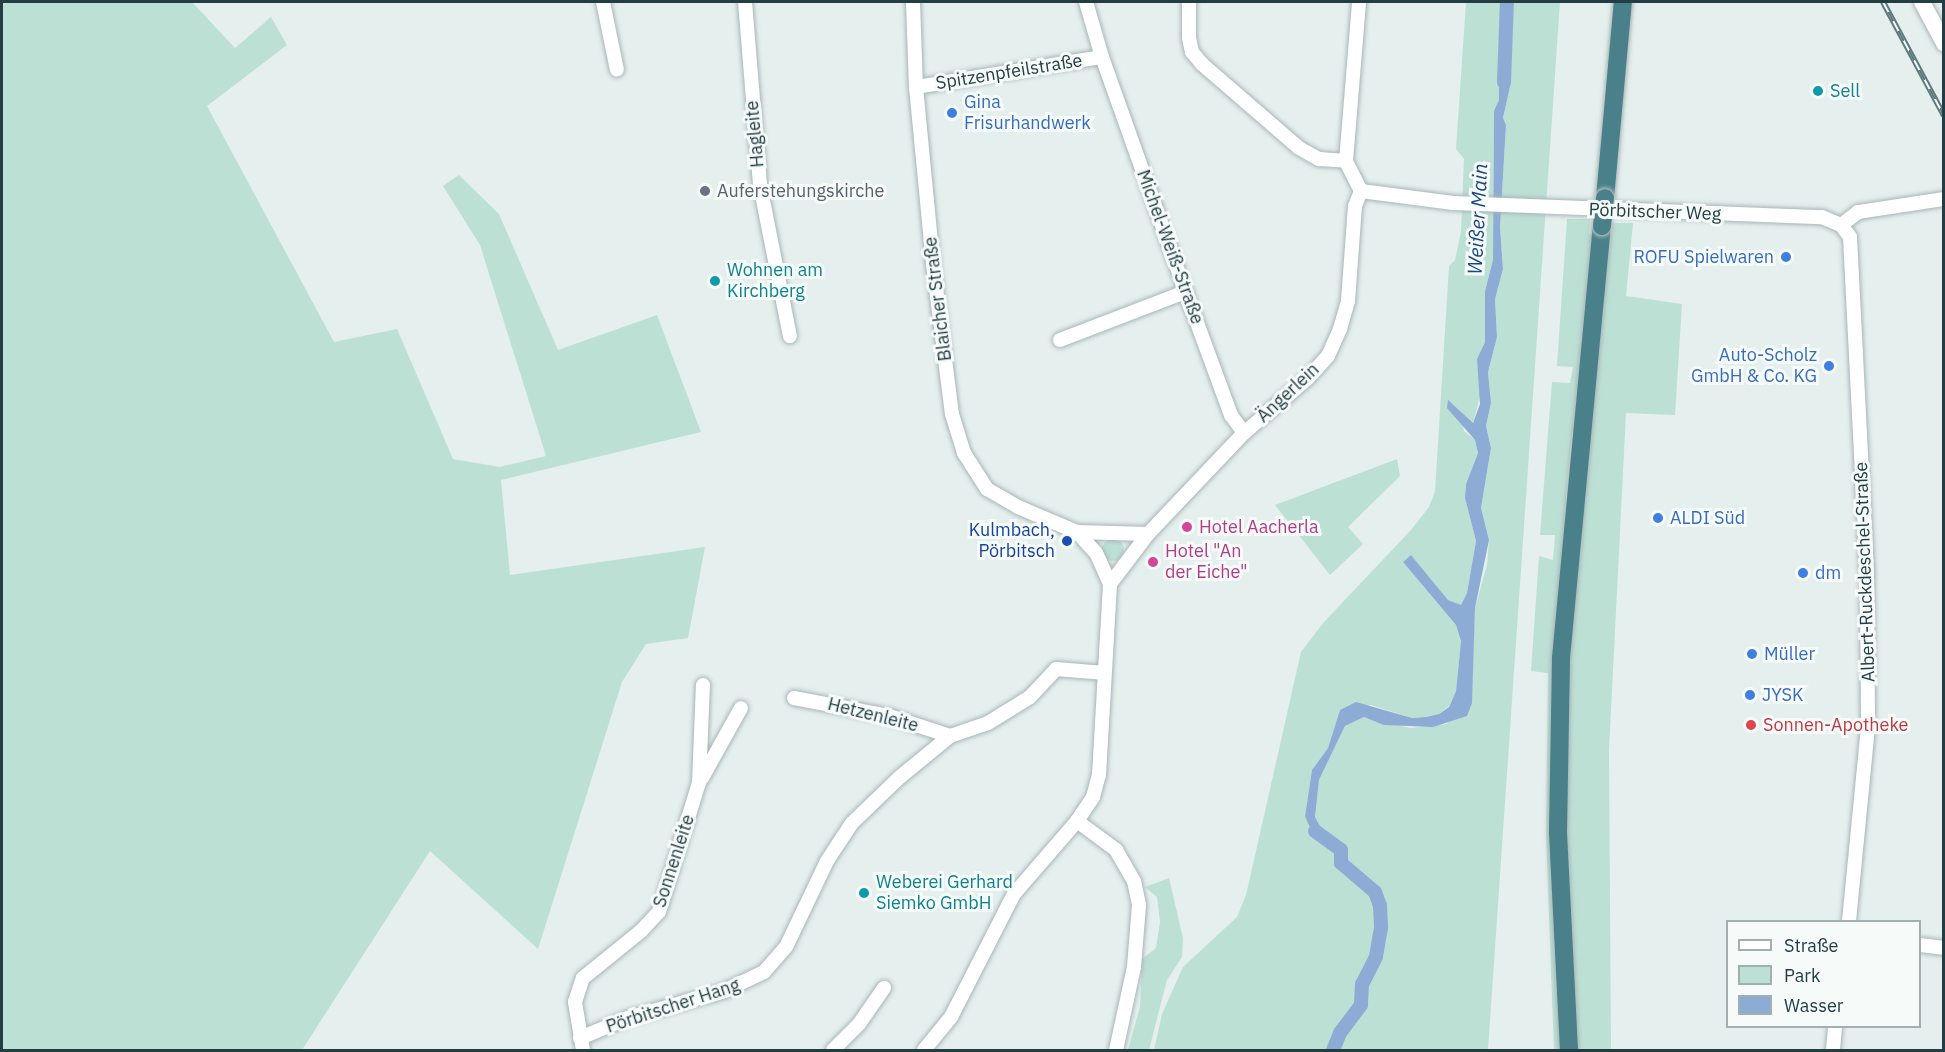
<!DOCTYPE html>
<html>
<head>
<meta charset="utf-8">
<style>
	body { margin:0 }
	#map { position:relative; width:1945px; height:1052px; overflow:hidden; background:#e5efee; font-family:"IBM Plex Sans",sans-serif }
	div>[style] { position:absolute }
	.green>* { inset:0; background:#bde0d5 }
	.round { border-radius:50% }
	.water>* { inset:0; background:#8cacd5 }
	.canal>* { height:14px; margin:-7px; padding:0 7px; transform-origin:7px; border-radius:7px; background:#8cacd5 }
	.roads { filter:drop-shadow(0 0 2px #a7b6b7) drop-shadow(0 0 2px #a7b6b7) }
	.minor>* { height:14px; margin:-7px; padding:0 7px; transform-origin:7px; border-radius:7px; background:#fff }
	.tertiary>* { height:16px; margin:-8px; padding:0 8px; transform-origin:8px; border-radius:8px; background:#fff }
	.trunk>* { height:18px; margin:-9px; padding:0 9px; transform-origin:9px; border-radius:9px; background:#4a808a }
	.rail>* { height:6px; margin-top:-3px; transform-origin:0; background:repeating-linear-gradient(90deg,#f6fbfa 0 11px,#5e797d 0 22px); box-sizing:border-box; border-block:2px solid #5e797d }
	.bridges { filter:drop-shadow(0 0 2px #c1c9ca) drop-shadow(0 0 2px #c1c9ca) }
	.trunk-bridge>* { height:18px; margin:-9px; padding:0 9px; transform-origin:9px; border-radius:9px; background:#4a808a }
	.dots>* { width:16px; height:16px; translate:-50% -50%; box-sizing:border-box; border:3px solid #f6fbfa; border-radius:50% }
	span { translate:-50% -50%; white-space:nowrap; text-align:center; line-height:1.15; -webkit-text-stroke:6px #f6fbfa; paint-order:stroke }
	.street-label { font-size:18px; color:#233e42 }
	.culture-label { font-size:18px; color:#0d838f }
	.left { translate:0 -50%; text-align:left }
	.shop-label { font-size:18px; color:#366cbe }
	.right { translate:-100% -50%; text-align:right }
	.worship-label { font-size:18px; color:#5b616d }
	.hotel-label { font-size:18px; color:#b23c85 }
	.transit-label { font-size:18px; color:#164399 }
	.health-label { font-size:18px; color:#be3a42 }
	.water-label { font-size:20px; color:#1a4681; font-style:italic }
	.frame { position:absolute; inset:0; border:3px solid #233e42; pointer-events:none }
	.legend { position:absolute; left:1726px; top:920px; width:195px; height:108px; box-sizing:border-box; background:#f6fbfa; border:2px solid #a2afb0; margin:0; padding:8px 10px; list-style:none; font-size:18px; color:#233e42 }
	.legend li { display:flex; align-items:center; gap:12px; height:30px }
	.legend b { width:30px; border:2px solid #a2afb0 }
</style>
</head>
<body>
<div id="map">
	<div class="green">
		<i style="clip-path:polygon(2px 2px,192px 2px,235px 48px,271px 17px,287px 45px,207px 106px,334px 342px,397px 329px,453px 459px,500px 467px,546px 456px,480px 245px,443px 186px,459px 175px,499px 214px,558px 350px,657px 315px,701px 432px,501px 480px,510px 575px,705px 547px,688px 638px,646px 644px,622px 682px,538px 949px,430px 851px,302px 1050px,2px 1050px)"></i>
		<i style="clip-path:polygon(evenodd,1466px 2px,1560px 2px,1488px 1050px,1154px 1050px,1162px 1014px,1183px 967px,1237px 917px,1246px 895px,1301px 652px,1324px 622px,1411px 530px,1429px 507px,1435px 491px,1449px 266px,1455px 260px,1461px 232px,1464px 159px,1456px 149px,1466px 2px,1499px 69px,1511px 82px,1503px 118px,1506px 126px,1500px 227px,1503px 269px,1495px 298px,1497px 337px,1488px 372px,1491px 403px,1486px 426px,1491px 448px,1481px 508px,1489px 540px,1487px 565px,1475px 608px,1473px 653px,1447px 724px,1410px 728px,1364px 717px,1345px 726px,1319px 780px,1315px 817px,1329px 843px,1305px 816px,1312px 770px,1328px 748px,1340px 710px,1371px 705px,1412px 718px,1426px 717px,1439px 714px,1449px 706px,1456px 691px,1461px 641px,1456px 625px,1403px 562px,1411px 555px,1448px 600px,1461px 606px,1467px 593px,1476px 541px,1465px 498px,1466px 484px,1478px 453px,1475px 440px,1464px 431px,1460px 414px,1473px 423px,1481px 393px,1477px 359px,1485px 342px,1485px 291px,1493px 260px,1494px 116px,1499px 100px,1499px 69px)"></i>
		<i style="clip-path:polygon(1567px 219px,1590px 219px,1589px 234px,1594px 235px,1568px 471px,1554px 665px,1562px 1050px,1554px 1050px,1546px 835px,1548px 673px,1531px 671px,1539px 556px,1553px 560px,1555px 535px,1540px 535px,1552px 382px,1570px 383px,1573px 367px,1557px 366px)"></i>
		<i style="clip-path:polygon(1610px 223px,1633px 223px,1626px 296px,1682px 304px,1675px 415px,1626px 413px,1609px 750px,1611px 1050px,1577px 1050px,1566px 815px,1570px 626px)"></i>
		<i style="clip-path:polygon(1397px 459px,1400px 476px,1348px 527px,1363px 544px,1330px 575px,1275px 505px)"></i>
		<i class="round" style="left:1102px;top:539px;width:22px;height:22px"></i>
		<i style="clip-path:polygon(1169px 878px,1183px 938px,1182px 957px,1167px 980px,1149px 1050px,1128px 1050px,1140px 1007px,1142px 959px,1156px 948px,1160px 922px,1157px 897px,1145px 887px)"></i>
	</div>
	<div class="water">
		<i style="clip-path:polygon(1499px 63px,1510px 69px,1511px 82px,1503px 118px,1506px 125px,1500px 227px,1503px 269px,1495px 299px,1497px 337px,1488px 372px,1491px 403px,1486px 426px,1491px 448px,1481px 508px,1489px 540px,1475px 608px,1472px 703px,1467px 716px,1433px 727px,1384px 725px,1364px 717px,1345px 726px,1319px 780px,1315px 817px,1330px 844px,1314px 837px,1305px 816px,1312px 770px,1328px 748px,1340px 710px,1356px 702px,1412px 718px,1426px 717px,1439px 714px,1449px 707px,1456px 691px,1461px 641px,1456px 625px,1403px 562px,1411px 555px,1448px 600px,1461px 605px,1467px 593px,1476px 541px,1465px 498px,1466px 484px,1478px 453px,1475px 440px,1447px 408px,1448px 400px,1473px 423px,1480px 404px,1477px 359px,1485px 342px,1485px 291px,1493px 260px,1494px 111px,1499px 100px)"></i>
	</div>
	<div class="canal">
		<i style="left:1504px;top:82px;width:80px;rotate:-87.9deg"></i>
		<i style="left:1315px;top:831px;width:32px;rotate:36deg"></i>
		<i style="left:1341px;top:850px;width:13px;rotate:90deg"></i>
		<i style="left:1341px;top:863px;width:45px;rotate:40.5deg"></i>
		<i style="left:1375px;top:892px;width:15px;rotate:70deg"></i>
		<i style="left:1380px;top:906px;width:22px;rotate:87deg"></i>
		<i style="left:1381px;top:928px;width:29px;rotate:100deg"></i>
		<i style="left:1376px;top:957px;width:30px;rotate:117deg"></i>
		<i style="left:1362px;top:984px;width:21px;rotate:93deg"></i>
		<i style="left:1361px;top:1005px;width:35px;rotate:127deg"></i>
		<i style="left:1340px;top:1033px;width:18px;rotate:112deg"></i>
	</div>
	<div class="roads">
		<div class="minor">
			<i style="left:603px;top:2px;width:69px;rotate:78.4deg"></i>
			<i style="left:745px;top:2px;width:184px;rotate:85.3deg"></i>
			<i style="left:760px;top:185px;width:154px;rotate:78.8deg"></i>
			<i style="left:913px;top:2px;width:85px;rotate:88deg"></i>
			<i style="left:916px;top:87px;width:178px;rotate:84.5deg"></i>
			<i style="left:933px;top:264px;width:151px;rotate:82.8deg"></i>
			<i style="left:952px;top:414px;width:41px;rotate:72.9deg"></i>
			<i style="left:964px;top:453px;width:43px;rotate:57.4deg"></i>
			<i style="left:987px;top:489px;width:36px;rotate:30deg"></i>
			<i style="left:1018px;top:507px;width:64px;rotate:23deg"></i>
			<i style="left:1077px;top:532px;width:71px;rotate:1.6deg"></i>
			<i style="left:1086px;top:2px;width:57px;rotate:73.8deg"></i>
			<i style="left:1102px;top:57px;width:239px;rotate:70.4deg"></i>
			<i style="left:1182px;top:282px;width:142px;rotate:69.8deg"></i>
			<i style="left:1231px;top:415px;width:22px;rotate:54deg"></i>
			<i style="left:1189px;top:2px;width:36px;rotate:90deg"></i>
			<i style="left:1189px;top:38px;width:14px;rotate:78deg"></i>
			<i style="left:1192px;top:52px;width:16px;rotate:50deg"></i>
			<i style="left:1202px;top:64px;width:128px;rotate:40.9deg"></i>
			<i style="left:1299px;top:148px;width:23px;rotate:29deg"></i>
			<i style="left:1319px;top:159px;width:27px;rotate:4deg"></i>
			<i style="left:916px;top:87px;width:188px;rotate:-9.2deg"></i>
			<i style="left:1361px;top:191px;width:93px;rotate:7.4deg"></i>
			<i style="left:1453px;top:203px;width:369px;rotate:2.2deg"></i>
			<i style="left:1822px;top:217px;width:21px;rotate:23deg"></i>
			<i style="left:1841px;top:225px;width:15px;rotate:53deg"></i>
			<i style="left:1850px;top:237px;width:339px;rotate:87.1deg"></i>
			<i style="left:1867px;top:576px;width:151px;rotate:89.6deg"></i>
			<i style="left:1868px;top:727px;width:196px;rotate:95.6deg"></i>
			<i style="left:1841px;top:225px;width:21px;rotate:-37deg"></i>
			<i style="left:1858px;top:212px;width:87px;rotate:-8.6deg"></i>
			<i style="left:1060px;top:340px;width:134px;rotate:-21deg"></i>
			<i style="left:1110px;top:584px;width:63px;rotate:-52.8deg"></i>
			<i style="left:1148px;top:534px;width:139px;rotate:-46.5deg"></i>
			<i style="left:1244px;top:433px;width:84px;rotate:-40.7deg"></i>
			<i style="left:1308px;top:378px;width:30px;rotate:-48deg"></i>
			<i style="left:1328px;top:356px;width:30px;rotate:-66deg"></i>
			<i style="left:1340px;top:329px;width:29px;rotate:-74deg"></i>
			<i style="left:1348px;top:301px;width:95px;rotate:-85.8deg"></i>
			<i style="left:1355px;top:206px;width:16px;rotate:-68deg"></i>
			<i style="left:1361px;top:191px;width:34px;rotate:-117deg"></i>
			<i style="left:1346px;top:161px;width:160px;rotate:-85.3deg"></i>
			<i style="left:794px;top:698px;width:97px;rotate:10.7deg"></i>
			<i style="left:889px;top:716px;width:64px;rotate:18.2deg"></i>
			<i style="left:702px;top:778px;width:80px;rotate:-60.9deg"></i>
			<i style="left:1077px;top:821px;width:49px;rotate:36.6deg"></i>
			<i style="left:1116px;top:850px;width:36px;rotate:60deg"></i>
			<i style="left:1134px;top:881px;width:25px;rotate:78deg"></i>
			<i style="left:1139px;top:905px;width:62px;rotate:94.6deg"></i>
			<i style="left:1134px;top:967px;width:85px;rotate:102.2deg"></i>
			<i style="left:1920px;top:945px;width:24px;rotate:7deg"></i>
			<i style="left:580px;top:1038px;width:52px;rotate:-22.6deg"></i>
			<i style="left:628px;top:1018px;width:100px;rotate:-15.7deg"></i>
			<i style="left:724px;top:991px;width:44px;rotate:-25.4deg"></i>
			<i style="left:764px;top:972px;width:33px;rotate:-49deg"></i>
			<i style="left:786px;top:947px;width:95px;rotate:-64.5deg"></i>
			<i style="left:827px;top:861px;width:45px;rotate:-56.7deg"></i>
			<i style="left:852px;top:823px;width:66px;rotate:-43.8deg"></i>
			<i style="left:900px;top:777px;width:65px;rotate:-39.4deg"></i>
			<i style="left:950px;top:736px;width:40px;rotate:-18.9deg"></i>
			<i style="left:988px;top:723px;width:49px;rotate:-31.8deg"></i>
			<i style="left:1030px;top:697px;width:38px;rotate:-47deg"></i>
			<i style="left:1056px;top:669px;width:49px;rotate:4.7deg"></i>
			<i style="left:583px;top:1050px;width:49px;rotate:-99.5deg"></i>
			<i style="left:575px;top:1002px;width:25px;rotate:-72deg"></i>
			<i style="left:583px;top:978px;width:75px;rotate:-39deg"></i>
			<i style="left:641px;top:931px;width:26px;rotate:-47deg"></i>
			<i style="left:659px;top:912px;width:135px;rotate:-72.8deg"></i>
			<i style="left:699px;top:783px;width:98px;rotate:-87.7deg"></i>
			<i style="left:833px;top:1050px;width:37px;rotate:-45deg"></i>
			<i style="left:859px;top:1024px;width:44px;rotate:-55.2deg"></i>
			<i style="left:924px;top:1050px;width:43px;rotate:-50.7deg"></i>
			<i style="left:951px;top:1017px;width:138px;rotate:-62.9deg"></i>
			<i style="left:1014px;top:894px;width:96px;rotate:-49.2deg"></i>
			<i style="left:1077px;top:821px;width:29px;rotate:-56deg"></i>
			<i style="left:1093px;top:797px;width:23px;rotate:-75deg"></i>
			<i style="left:1099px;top:775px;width:191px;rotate:-86.7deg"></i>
			<i style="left:1110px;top:584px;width:34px;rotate:-114deg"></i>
			<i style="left:1096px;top:553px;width:28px;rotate:-132deg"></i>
			<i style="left:1833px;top:1050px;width:24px;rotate:-85deg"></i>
		</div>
		<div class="tertiary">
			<i style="left:1922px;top:2px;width:47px;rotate:61.8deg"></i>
		</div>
		<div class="trunk">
			<i style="left:1605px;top:198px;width:197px;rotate:-84.8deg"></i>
			<i style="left:1569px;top:1050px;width:218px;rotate:-92.9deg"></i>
			<i style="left:1558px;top:832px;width:174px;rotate:-89deg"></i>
			<i style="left:1561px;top:658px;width:434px;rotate:-84.6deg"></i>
		</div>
	</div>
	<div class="rail">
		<i style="left:1883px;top:2px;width:129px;rotate:61.8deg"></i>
	</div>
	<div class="bridges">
		<div class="trunk-bridge">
			<i style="left:1602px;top:226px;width:28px;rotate:-84deg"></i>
		</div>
	</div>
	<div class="dots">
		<i style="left:1818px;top:91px;background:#0f9aa8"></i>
		<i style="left:952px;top:113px;background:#3f7fe0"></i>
		<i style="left:705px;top:191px;background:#6b7280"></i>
		<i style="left:1786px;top:257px;background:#3f7fe0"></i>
		<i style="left:715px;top:281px;background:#0f9aa8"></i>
		<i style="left:1829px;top:366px;background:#3f7fe0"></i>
		<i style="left:1658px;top:518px;background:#3f7fe0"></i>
		<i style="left:1187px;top:527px;background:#d1479c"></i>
		<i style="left:1067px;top:541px;background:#1a4fb4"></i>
		<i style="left:1153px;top:562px;background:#d1479c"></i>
		<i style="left:1803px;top:573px;background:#3f7fe0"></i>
		<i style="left:1752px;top:654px;background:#3f7fe0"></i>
		<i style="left:1750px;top:695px;background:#3f7fe0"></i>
		<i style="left:1751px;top:725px;background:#e0444e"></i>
		<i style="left:864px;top:893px;background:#0f9aa8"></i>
	</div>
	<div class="street-label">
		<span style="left:1009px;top:72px;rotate:-9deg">Spitzenpfeilstraße</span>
		<span style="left:755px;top:134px;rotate:-95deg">Hagleite</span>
		<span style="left:1655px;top:212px;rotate:2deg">Pörbitscher Weg</span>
		<span style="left:1170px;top:247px;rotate:70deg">Michel-Weiß-Straße</span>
		<span style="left:938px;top:299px;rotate:-97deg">Blaicher Straße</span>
		<span style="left:1288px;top:393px;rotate:-43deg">Ängerlein</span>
		<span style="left:1865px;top:572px;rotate:-92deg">Albert-Ruckdeschel-Straße</span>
		<span style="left:873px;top:715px;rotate:14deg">Hetzenleite</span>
		<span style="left:674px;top:861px;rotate:-72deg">Sonnenleite</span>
		<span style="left:673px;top:1006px;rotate:-18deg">Pörbitscher Hang</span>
	</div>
	<div class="culture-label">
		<span class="left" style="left:1830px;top:91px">Sell</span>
		<span class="left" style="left:727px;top:281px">Wohnen am<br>Kirchberg</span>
		<span class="left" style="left:876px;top:893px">Weberei Gerhard<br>Siemko GmbH</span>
	</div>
	<div class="shop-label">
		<span class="left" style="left:964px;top:113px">Gina<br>Frisurhandwerk</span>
		<span class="right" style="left:1774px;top:257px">ROFU Spielwaren</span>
		<span class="right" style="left:1817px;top:366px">Auto-Scholz<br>GmbH &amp; Co. KG</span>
		<span class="left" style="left:1670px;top:518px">ALDI Süd</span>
		<span class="left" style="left:1815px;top:573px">dm</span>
		<span class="left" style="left:1764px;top:654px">Müller</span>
		<span class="left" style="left:1762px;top:695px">JYSK</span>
	</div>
	<div class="worship-label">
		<span class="left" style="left:717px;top:191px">Auferstehungskirche</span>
	</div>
	<div class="hotel-label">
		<span class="left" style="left:1199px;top:527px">Hotel Aacherla</span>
		<span class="left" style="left:1165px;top:562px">Hotel "An<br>der Eiche"</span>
	</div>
	<div class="transit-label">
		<span class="right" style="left:1055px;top:541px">Kulmbach,<br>Pörbitsch</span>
	</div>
	<div class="health-label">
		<span class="left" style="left:1763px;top:725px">Sonnen-Apotheke</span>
	</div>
	<div class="water-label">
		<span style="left:1477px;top:219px;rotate:-87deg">Weißer Main</span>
	</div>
	<div class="frame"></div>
	<ul class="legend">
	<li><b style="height:8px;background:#fff"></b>Straße</li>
	<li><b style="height:16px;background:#bde0d5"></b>Park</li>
	<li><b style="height:16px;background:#8cacd5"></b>Wasser</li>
	</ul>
</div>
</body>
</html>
